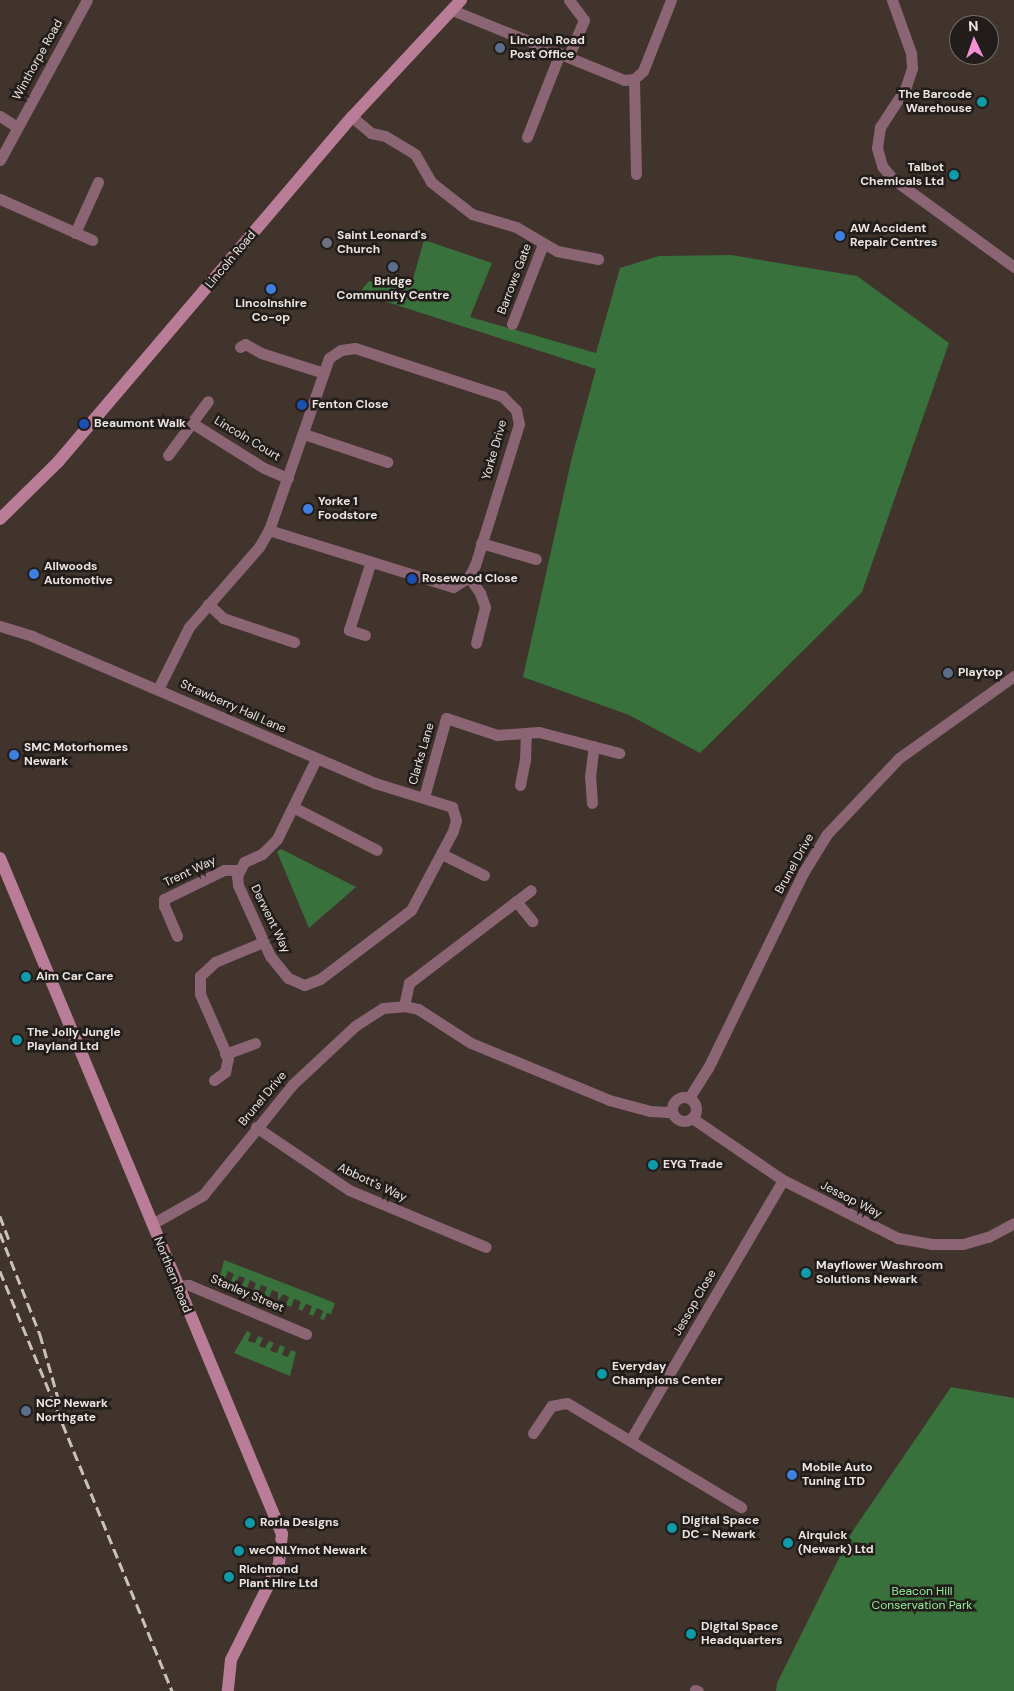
<!DOCTYPE html>
<html>
<head>
<meta charset="utf-8">
<style>
	body { margin:0 }
	#map { position:relative; width:1014px; height:1691px; overflow:hidden; background:#40342d; font-family:"DM Sans",sans-serif }
	div>[style] { position:absolute }
	.green>* { inset:0; background:#38713c }
	.street>* { height:11px; margin:-5.5px; padding:0 5.5px; transform-origin:5.5px; border-radius:5.5px; background:#8c6575 }
	.street>.ring { margin:-5.5px; padding:0; box-sizing:content-box; background:none; border:11px solid #8c6575; border-radius:50% }
	.secondary>* { height:12px; margin:-6px; padding:0 6px; transform-origin:6px; border-radius:6px; background:#ba7d97 }
	.rail>* { height:2.5px; margin-top:-1.25px; transform-origin:0; background:repeating-linear-gradient(90deg,#c9c1bd 0 10px,transparent 0 15px) }
	.dots>* { width:14px; height:14px; translate:-50% -50%; box-sizing:border-box; border:2px solid #221d1a; border-radius:50% }
	span { translate:-50% -50%; white-space:nowrap; text-align:center; line-height:1.15; -webkit-text-stroke:5px #221d1a; paint-order:stroke }
	.poi-label { font-size:12px; color:#ebe4e0; font-weight:700 }
	.left { translate:0 -50%; text-align:left }
	.right { translate:-100% -50%; text-align:right }
	.street-label { font-size:12px; color:#ebe4e0 }
	.park-label { font-size:12px; color:#92f198 }
	.north { position:absolute; left:949px; top:15px; width:50px; height:50px; box-sizing:border-box; background:#221d1a; border:1px solid #726d69; border-radius:50%; rotate:357deg; font-size:14px; font-weight:700; line-height:20px; text-align:center; color:#ebe4e0 }
	.north::after { content:''; display:block; margin:auto; width:18px; height:22px; background:#f491d4; clip-path:polygon(50% 0,100% 100%,50% 72%,0 100%) }
</style>
</head>
<body>
<div id="map">
	<div class="green">
		<i style="clip-path:polygon(424px 240px,492px 263px,470px 317px,596px 353px,620px 268px,659px 256px,731px 255px,857px 276px,949px 343px,862px 592px,700px 753px,629px 715px,523px 677px,572px 457px,596px 369px,359px 293px,369px 281px,401px 290px,413px 279px)"></i>
		<i style="clip-path:polygon(281px 849px,356px 887px,309px 928px,277px 852px)"></i>
		<i style="clip-path:polygon(224px 1260px,335px 1303px,331px 1314px,327px 1313px,324px 1320px,320px 1319px,323px 1311px,317px 1308px,313px 1316px,309px 1314px,312px 1306px,306px 1304px,302px 1311px,298px 1309px,301px 1302px,298px 1300px,294px 1299px,291px 1307px,286px 1305px,289px 1297px,283px 1294px,278px 1301px,278px 1292px,272px 1290px,269px 1297px,264px 1295px,267px 1287px,261px 1285px,258px 1293px,253px 1291px,256px 1283px,250px 1280px,247px 1288px,242px 1286px,245px 1278px,239px 1276px,236px 1283px,231px 1281px,234px 1274px,228px 1271px,225px 1279px,220px 1277px)"></i>
		<i style="clip-path:polygon(247px 1331px,251px 1333px,248px 1341px,251px 1342px,255px 1343px,258px 1336px,263px 1338px,259px 1346px,265px 1348px,269px 1341px,274px 1343px,270px 1350px,273px 1352px,277px 1353px,280px 1345px,285px 1347px,282px 1355px,288px 1357px,291px 1350px,296px 1352px,290px 1376px,234px 1353px)"></i>
		<i style="clip-path:polygon(951px 1387px,1014px 1398px,1014px 1691px,776px 1691px,777px 1683px,852px 1532px)"></i>
	</div>
	<div class="street">
		<i style="left:569px;top:0;width:25px;rotate:53deg"></i>
		<i style="left:584px;top:20px;width:39px;rotate:113deg"></i>
		<i style="left:892px;top:0;width:56px;rotate:70.3deg"></i>
		<i style="left:911px;top:53px;width:15px;rotate:86deg"></i>
		<i style="left:912px;top:68px;width:22px;rotate:108deg"></i>
		<i style="left:905px;top:89px;width:45px;rotate:123.3deg"></i>
		<i style="left:880px;top:127px;width:21px;rotate:98deg"></i>
		<i style="left:877px;top:148px;width:19px;rotate:74deg"></i>
		<i style="left:882px;top:166px;width:17px;rotate:50deg"></i>
		<i style="left:893px;top:179px;width:150px;rotate:36deg"></i>
		<i style="left:452px;top:10px;width:186px;rotate:22.1deg"></i>
		<i style="left:624px;top:80px;width:10px;rotate:-6deg"></i>
		<i style="left:634px;top:79px;width:12px;rotate:-42deg"></i>
		<i style="left:643px;top:71px;width:76px;rotate:-68.5deg"></i>
		<i style="left:634px;top:79px;width:95px;rotate:88.8deg"></i>
		<i style="left:0;top:116px;width:20px;rotate:33deg"></i>
		<i style="left:352px;top:117px;width:25px;rotate:40deg"></i>
		<i style="left:371px;top:133px;width:14px;rotate:12deg"></i>
		<i style="left:385px;top:136px;width:35px;rotate:31deg"></i>
		<i style="left:415px;top:154px;width:32px;rotate:60deg"></i>
		<i style="left:431px;top:182px;width:52px;rotate:38deg"></i>
		<i style="left:472px;top:214px;width:46px;rotate:16.5deg"></i>
		<i style="left:516px;top:227px;width:48px;rotate:30.3deg"></i>
		<i style="left:557px;top:251px;width:42px;rotate:11deg"></i>
		<i style="left:527px;top:137px;width:90px;rotate:-68.6deg"></i>
		<i style="left:0;top:160px;width:182px;rotate:-61.5deg"></i>
		<i style="left:0;top:199px;width:101px;rotate:24deg"></i>
		<i style="left:75px;top:233px;width:56px;rotate:-65.7deg"></i>
		<i style="left:512px;top:324px;width:86px;rotate:-68.8deg"></i>
		<i style="left:240px;top:347px;width:6px;rotate:-31deg"></i>
		<i style="left:245px;top:344px;width:18px;rotate:29deg"></i>
		<i style="left:261px;top:353px;width:66px;rotate:17.6deg"></i>
		<i style="left:192px;top:423px;width:85px;rotate:32deg"></i>
		<i style="left:264px;top:468px;width:26px;rotate:23deg"></i>
		<i style="left:304px;top:434px;width:88px;rotate:18.6deg"></i>
		<i style="left:168px;top:455px;width:67px;rotate:-53.5deg"></i>
		<i style="left:481px;top:543px;width:57px;rotate:16.2deg"></i>
		<i style="left:469px;top:577px;width:19px;rotate:55deg"></i>
		<i style="left:480px;top:593px;width:15px;rotate:70deg"></i>
		<i style="left:485px;top:607px;width:37px;rotate:104deg"></i>
		<i style="left:208px;top:604px;width:21px;rotate:43deg"></i>
		<i style="left:223px;top:618px;width:75px;rotate:18.7deg"></i>
		<i style="left:0;top:626px;width:34px;rotate:17deg"></i>
		<i style="left:32px;top:636px;width:373px;rotate:23.2deg"></i>
		<i style="left:375px;top:783px;width:81px;rotate:17.3deg"></i>
		<i style="left:452px;top:807px;width:14px;rotate:73deg"></i>
		<i style="left:456px;top:820px;width:11px;rotate:105deg"></i>
		<i style="left:453px;top:831px;width:89px;rotate:118deg"></i>
		<i style="left:411px;top:910px;width:114px;rotate:142.8deg"></i>
		<i style="left:320px;top:979px;width:17px;rotate:159deg"></i>
		<i style="left:304px;top:985px;width:17px;rotate:-156deg"></i>
		<i style="left:288px;top:978px;width:28px;rotate:-129deg"></i>
		<i style="left:270px;top:956px;width:78px;rotate:-114.3deg"></i>
		<i style="left:238px;top:885px;width:9px;rotate:-96deg"></i>
		<i style="left:237px;top:876px;width:16px;rotate:-63deg"></i>
		<i style="left:244px;top:862px;width:20px;rotate:-24deg"></i>
		<i style="left:262px;top:854px;width:21px;rotate:-45deg"></i>
		<i style="left:277px;top:839px;width:89px;rotate:-64deg"></i>
		<i style="left:365px;top:635px;width:17px;rotate:-163deg"></i>
		<i style="left:349px;top:630px;width:69px;rotate:-72.3deg"></i>
		<i style="left:158px;top:689px;width:69px;rotate:-63.4deg"></i>
		<i style="left:189px;top:627px;width:106px;rotate:-48.8deg"></i>
		<i style="left:259px;top:547px;width:20px;rotate:-60deg"></i>
		<i style="left:269px;top:530px;width:182px;rotate:-70.8deg"></i>
		<i style="left:329px;top:358px;width:14px;rotate:-34deg"></i>
		<i style="left:341px;top:350px;width:14px;rotate:-8deg"></i>
		<i style="left:355px;top:348px;width:155px;rotate:18.1deg"></i>
		<i style="left:502px;top:396px;width:20px;rotate:45deg"></i>
		<i style="left:516px;top:410px;width:14px;rotate:78deg"></i>
		<i style="left:519px;top:424px;width:148px;rotate:107.3deg"></i>
		<i style="left:475px;top:565px;width:13px;rotate:117deg"></i>
		<i style="left:469px;top:577px;width:19px;rotate:148deg"></i>
		<i style="left:453px;top:587px;width:193px;rotate:-162.8deg"></i>
		<i style="left:520px;top:785px;width:25px;rotate:-79deg"></i>
		<i style="left:525px;top:760px;width:27px;rotate:-88deg"></i>
		<i style="left:424px;top:797px;width:82px;rotate:-74.4deg"></i>
		<i style="left:446px;top:718px;width:54px;rotate:18.4deg"></i>
		<i style="left:497px;top:735px;width:42px;rotate:-4.1deg"></i>
		<i style="left:539px;top:732px;width:83px;rotate:14.7deg"></i>
		<i style="left:592px;top:803px;width:26px;rotate:-94deg"></i>
		<i style="left:590px;top:777px;width:31px;rotate:-83deg"></i>
		<i style="left:293px;top:807px;width:94px;rotate:27.1deg"></i>
		<i style="left:442px;top:854px;width:47px;rotate:26.6deg"></i>
		<i style="left:516px;top:901px;width:26px;rotate:51deg"></i>
		<i style="left:177px;top:936px;width:33px;rotate:-113deg"></i>
		<i style="left:164px;top:906px;width:7px;rotate:-90deg"></i>
		<i style="left:164px;top:899px;width:67px;rotate:-25.8deg"></i>
		<i style="left:224px;top:870px;width:14px"></i>
		<i style="left:404px;top:1006px;width:24px;rotate:-78deg"></i>
		<i style="left:409px;top:983px;width:153px;rotate:-37.3deg"></i>
		<i style="left:225px;top:1054px;width:32px;rotate:-20deg"></i>
		<i style="left:214px;top:1080px;width:14px;rotate:-36deg"></i>
		<i style="left:225px;top:1072px;width:14px;rotate:-78deg"></i>
		<i style="left:228px;top:1058px;width:70px;rotate:-113.6deg"></i>
		<i style="left:200px;top:994px;width:18px;rotate:-90deg"></i>
		<i style="left:200px;top:976px;width:21px;rotate:-43deg"></i>
		<i style="left:215px;top:962px;width:52px;rotate:-22.6deg"></i>
		<i class="ring" style="left:672px;top:1097px;width:13px;height:13px"></i>
		<i style="left:689px;top:1098px;width:36px;rotate:-58deg"></i>
		<i style="left:708px;top:1068px;width:217px;rotate:-64deg"></i>
		<i style="left:803px;top:873px;width:46px;rotate:-58.4deg"></i>
		<i style="left:827px;top:834px;width:105px;rotate:-46.5deg"></i>
		<i style="left:899px;top:758px;width:141px;rotate:-35.5deg"></i>
		<i style="left:692px;top:1118px;width:110px;rotate:34.3deg"></i>
		<i style="left:783px;top:1180px;width:129px;rotate:26.8deg"></i>
		<i style="left:898px;top:1238px;width:34px;rotate:10deg"></i>
		<i style="left:931px;top:1244px;width:32px"></i>
		<i style="left:963px;top:1244px;width:26px;rotate:-16deg"></i>
		<i style="left:988px;top:1237px;width:30px;rotate:-28deg"></i>
		<i style="left:256px;top:1127px;width:112px;rotate:34.1deg"></i>
		<i style="left:349px;top:1190px;width:148px;rotate:22.6deg"></i>
		<i style="left:152px;top:1224px;width:59px;rotate:-29.6deg"></i>
		<i style="left:203px;top:1195px;width:143px;rotate:-51deg"></i>
		<i style="left:293px;top:1084px;width:85px;rotate:-43.1deg"></i>
		<i style="left:355px;top:1026px;width:33px;rotate:-33deg"></i>
		<i style="left:383px;top:1008px;width:21px;rotate:-5deg"></i>
		<i style="left:404px;top:1006px;width:14px;rotate:12deg"></i>
		<i style="left:418px;top:1009px;width:63px;rotate:32.7deg"></i>
		<i style="left:471px;top:1043px;width:149px;rotate:22.4deg"></i>
		<i style="left:609px;top:1100px;width:42px;rotate:15deg"></i>
		<i style="left:650px;top:1111px;width:22px;rotate:3deg"></i>
		<i style="left:177px;top:1286px;width:12px;rotate:-5deg"></i>
		<i style="left:189px;top:1285px;width:127px;rotate:22.7deg"></i>
		<i style="left:533px;top:1433px;width:32px;rotate:-56deg"></i>
		<i style="left:551px;top:1406px;width:16px;rotate:-11deg"></i>
		<i style="left:567px;top:1403px;width:203px;rotate:30.9deg"></i>
		<i style="left:631px;top:1439px;width:300px;rotate:-59.6deg"></i>
		<i style="left:695px;top:1690px;width:3px;rotate:18deg"></i>
	</div>
	<div class="secondary">
		<i style="left:0;top:519px;width:81px;rotate:-44.5deg"></i>
		<i style="left:58px;top:462px;width:453px;rotate:-49.6deg"></i>
		<i style="left:352px;top:117px;width:160px;rotate:-47deg"></i>
		<i style="left:0;top:858px;width:732px;rotate:67.36deg"></i>
		<i style="left:282px;top:1534px;width:30px;rotate:96deg"></i>
		<i style="left:279px;top:1564px;width:107px;rotate:116.6deg"></i>
		<i style="left:231px;top:1660px;width:31px;rotate:96deg"></i>
	</div>
	<div class="rail">
		<i style="left:0;top:1216px;width:25px;rotate:69deg"></i>
		<i style="left:0;top:1233px;width:109px;rotate:68.4deg"></i>
		<i style="left:40px;top:1334px;width:66px;rotate:74.1deg"></i>
		<i style="left:0;top:1271px;width:454px;rotate:67.7deg"></i>
	</div>
	<div class="dots">
		<i style="left:500px;top:48px;background:#5c6f8a"></i>
		<i style="left:982px;top:102px;background:#0f9aa8"></i>
		<i style="left:954px;top:175px;background:#0f9aa8"></i>
		<i style="left:840px;top:236px;background:#3f7fe0"></i>
		<i style="left:327px;top:243px;background:#6b7280"></i>
		<i style="left:393px;top:267px;background:#5c6f8a"></i>
		<i style="left:271px;top:289px;background:#3f7fe0"></i>
		<i style="left:302px;top:405px;background:#1a4fb4"></i>
		<i style="left:84px;top:424px;background:#1a4fb4"></i>
		<i style="left:308px;top:509px;background:#3f7fe0"></i>
		<i style="left:34px;top:574px;background:#3f7fe0"></i>
		<i style="left:412px;top:579px;background:#1a4fb4"></i>
		<i style="left:948px;top:673px;background:#5c6f8a"></i>
		<i style="left:14px;top:755px;background:#3f7fe0"></i>
		<i style="left:26px;top:977px;background:#0f9aa8"></i>
		<i style="left:17px;top:1040px;background:#0f9aa8"></i>
		<i style="left:653px;top:1165px;background:#0f9aa8"></i>
		<i style="left:806px;top:1273px;background:#0f9aa8"></i>
		<i style="left:602px;top:1374px;background:#0f9aa8"></i>
		<i style="left:26px;top:1411px;background:#5c6f8a"></i>
		<i style="left:792px;top:1475px;background:#3f7fe0"></i>
		<i style="left:250px;top:1523px;background:#0f9aa8"></i>
		<i style="left:672px;top:1528px;background:#0f9aa8"></i>
		<i style="left:788px;top:1543px;background:#0f9aa8"></i>
		<i style="left:239px;top:1551px;background:#0f9aa8"></i>
		<i style="left:229px;top:1577px;background:#0f9aa8"></i>
		<i style="left:691px;top:1634px;background:#0f9aa8"></i>
	</div>
	<div class="poi-label">
		<span class="left" style="left:510px;top:48px">Lincoln Road<br>Post Office</span>
		<span class="right" style="left:972px;top:102px">The Barcode<br>Warehouse</span>
		<span class="right" style="left:944px;top:175px">Talbot<br>Chemicals Ltd</span>
		<span class="left" style="left:850px;top:236px">AW Accident<br>Repair Centres</span>
		<span class="left" style="left:337px;top:243px">Saint Leonard's<br>Church</span>
		<span style="left:393px;top:289px">Bridge<br>Community Centre</span>
		<span style="left:271px;top:311px">Lincolnshire<br>Co-op</span>
		<span class="left" style="left:312px;top:405px">Fenton Close</span>
		<span class="left" style="left:94px;top:424px">Beaumont Walk</span>
		<span class="left" style="left:318px;top:509px">Yorke 1<br>Foodstore</span>
		<span class="left" style="left:44px;top:574px">Allwoods<br>Automotive</span>
		<span class="left" style="left:422px;top:579px">Rosewood Close</span>
		<span class="left" style="left:958px;top:673px">Playtop</span>
		<span class="left" style="left:24px;top:755px">SMC Motorhomes<br>Newark</span>
		<span class="left" style="left:36px;top:977px">Aim Car Care</span>
		<span class="left" style="left:27px;top:1040px">The Jolly Jungle<br>Playland Ltd</span>
		<span class="left" style="left:663px;top:1165px">EYG Trade</span>
		<span class="left" style="left:816px;top:1273px">Mayflower Washroom<br>Solutions Newark</span>
		<span class="left" style="left:612px;top:1374px">Everyday<br>Champions Center</span>
		<span class="left" style="left:36px;top:1411px">NCP Newark<br>Northgate</span>
		<span class="left" style="left:802px;top:1475px">Mobile Auto<br>Tuning LTD</span>
		<span class="left" style="left:682px;top:1528px">Digital Space<br>DC - Newark</span>
		<span class="left" style="left:260px;top:1523px">Rorla Designs</span>
		<span class="left" style="left:798px;top:1543px">Airquick<br>(Newark) Ltd</span>
		<span class="left" style="left:249px;top:1551px">weONLYmot Newark</span>
		<span class="left" style="left:239px;top:1577px">Richmond<br>Plant Hire Ltd</span>
		<span class="left" style="left:701px;top:1634px">Digital Space<br>Headquarters</span>
	</div>
	<div class="street-label">
		<span style="left:38px;top:60px;rotate:-61deg">Winthorpe Road</span>
		<span style="left:231px;top:260px;rotate:-50deg">Lincoln Road</span>
		<span style="left:515px;top:279px;rotate:-69deg">Barrows Gate</span>
		<span style="left:247px;top:439px;rotate:31deg">Lincoln Court</span>
		<span style="left:495px;top:450px;rotate:-74deg">Yorke Drive</span>
		<span style="left:233px;top:707px;rotate:24deg">Strawberry Hall Lane</span>
		<span style="left:422px;top:754px;rotate:-74deg">Clarks Lane</span>
		<span style="left:795px;top:864px;rotate:-61deg">Brunel Drive</span>
		<span style="left:190px;top:872px;rotate:-25deg">Trent Way</span>
		<span style="left:270px;top:919px;rotate:64deg">Derwent Way</span>
		<span style="left:263px;top:1099px;rotate:-50deg">Brunel Drive</span>
		<span style="left:372px;top:1183px;rotate:25deg">Abbott's Way</span>
		<span style="left:851px;top:1200px;rotate:27deg">Jessop Way</span>
		<span style="left:172px;top:1275px;rotate:68deg">Northern Road</span>
		<span style="left:247px;top:1294px;rotate:23deg">Stanley Street</span>
		<span style="left:695px;top:1303px;rotate:-60deg">Jessop Close</span>
	</div>
	<div class="park-label">
		<span style="left:922px;top:1599px">Beacon Hill<br>Conservation Park</span>
	</div>
	<div class="north">N</div>
</div>
</body>
</html>
